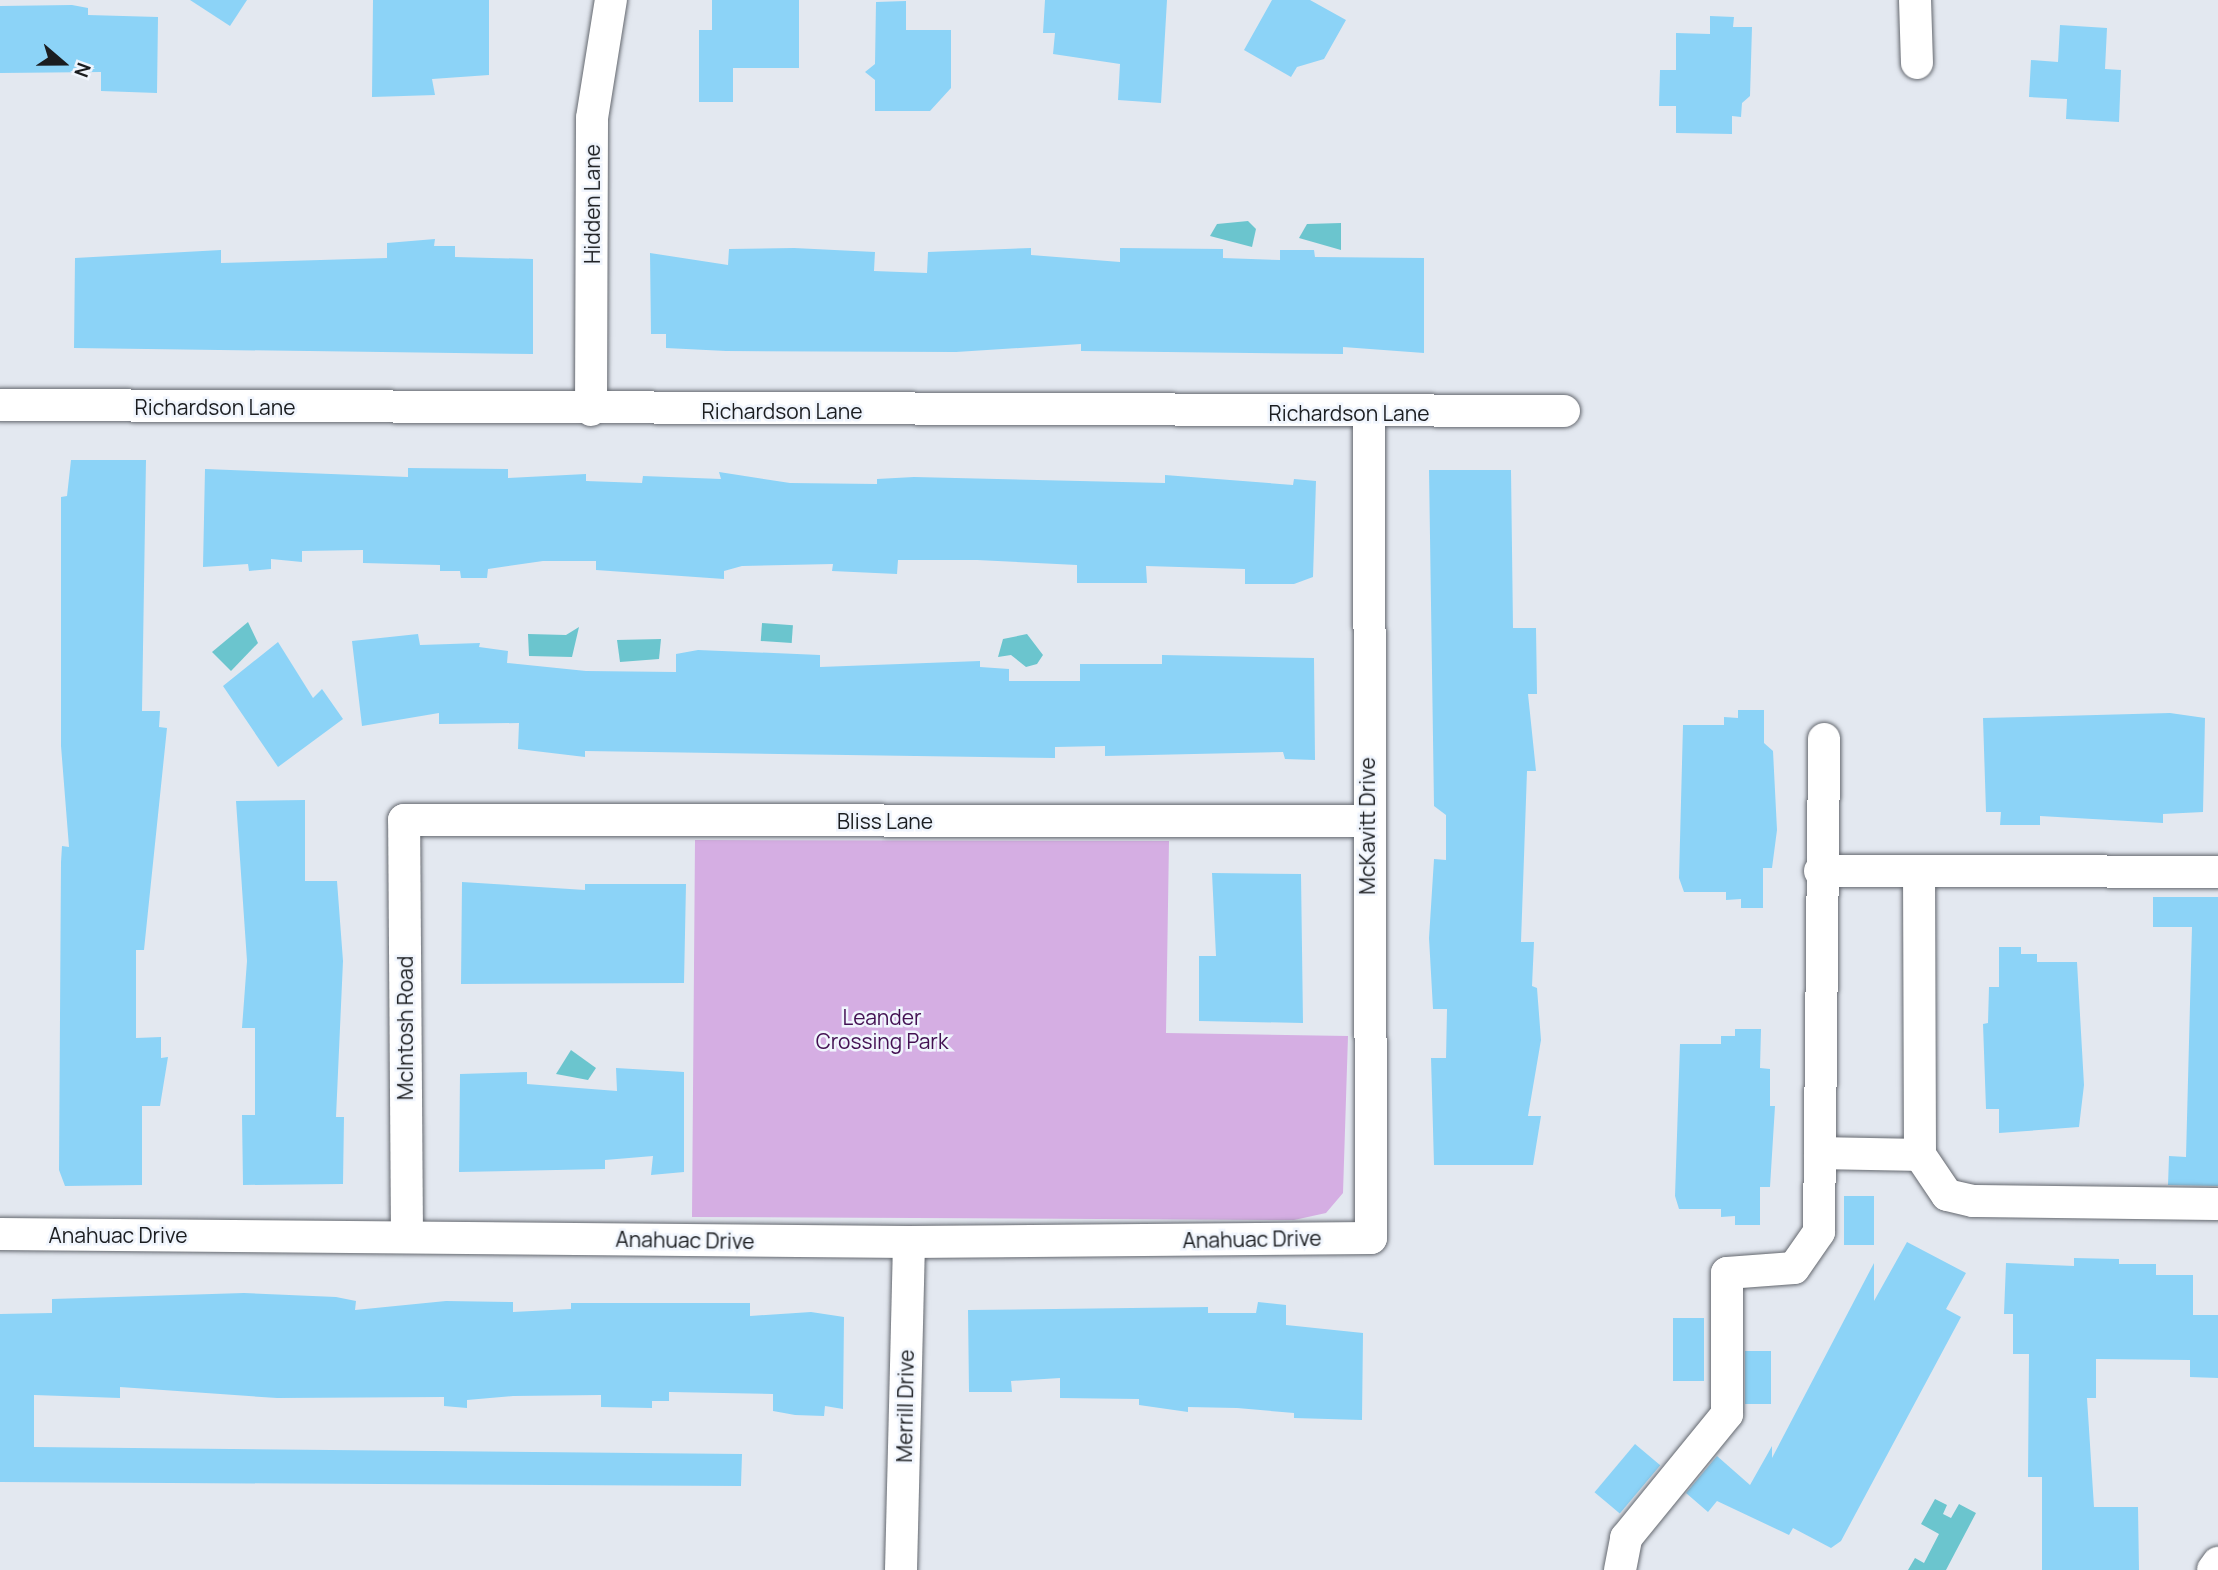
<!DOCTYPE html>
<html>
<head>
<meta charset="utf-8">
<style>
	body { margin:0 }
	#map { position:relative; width:2218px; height:1570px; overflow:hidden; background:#e3e8f0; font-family:Manrope,sans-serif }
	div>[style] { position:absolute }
	.green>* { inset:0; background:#d5aee3 }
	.water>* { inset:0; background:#6bc5ce; transform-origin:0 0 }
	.building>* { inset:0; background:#8cd3f7; transform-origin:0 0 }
	.roads { filter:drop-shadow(0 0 2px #64686f) drop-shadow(0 0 2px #64686f) }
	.minor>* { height:32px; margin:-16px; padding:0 16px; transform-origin:16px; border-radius:16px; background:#fff }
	span { translate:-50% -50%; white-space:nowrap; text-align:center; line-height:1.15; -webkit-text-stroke:5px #f0f5fd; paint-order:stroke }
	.street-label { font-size:21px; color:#1b1d20 }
	.park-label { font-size:21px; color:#431052 }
	.north { position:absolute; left:28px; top:28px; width:70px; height:70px; -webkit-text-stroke:5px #f0f5fd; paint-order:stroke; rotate:110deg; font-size:19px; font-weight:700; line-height:28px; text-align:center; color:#1b1d20 }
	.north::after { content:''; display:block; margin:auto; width:24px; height:32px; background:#1b1d20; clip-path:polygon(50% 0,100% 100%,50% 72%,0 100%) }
</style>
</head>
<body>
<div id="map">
	<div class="green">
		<i style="clip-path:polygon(695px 840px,1169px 841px,1166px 1033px,1348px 1036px,1343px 1193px,1326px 1213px,1294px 1220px,692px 1217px)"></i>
	</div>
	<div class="water">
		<i style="clip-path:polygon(1248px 221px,1256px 229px,1252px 247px,1210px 236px,1217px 224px)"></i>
		<i style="clip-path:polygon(1341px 223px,1341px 250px,1299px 238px,1307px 224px)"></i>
		<i style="clip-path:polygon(248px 622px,258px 643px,231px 671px,212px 652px)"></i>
		<i style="left:762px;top:623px;width:31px;height:18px;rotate:4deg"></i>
		<i style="clip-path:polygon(579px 627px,572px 657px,529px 656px,528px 634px,566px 635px)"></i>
		<i style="clip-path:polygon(1027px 634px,1043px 655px,1037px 664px,1026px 667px,1011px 655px,998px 657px,1003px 639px)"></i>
		<i style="clip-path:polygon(661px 639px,659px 659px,620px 662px,617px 640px)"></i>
		<i style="clip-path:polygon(571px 1050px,596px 1068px,588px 1080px,556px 1074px)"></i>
		<i style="clip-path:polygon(1935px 1499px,1947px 1505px,1943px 1514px,1951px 1518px,1959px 1504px,1976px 1513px,1946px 1570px,1908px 1570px,1915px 1558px,1924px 1563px,1939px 1534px,1921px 1524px)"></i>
	</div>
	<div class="building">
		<i style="clip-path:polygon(190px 0,247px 0,230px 26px)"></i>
		<i style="clip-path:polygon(373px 0,489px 0,489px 75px,432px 79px,435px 95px,372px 97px)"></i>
		<i style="clip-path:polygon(712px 0,799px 0,799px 68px,733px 68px,733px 102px,699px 102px,699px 30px,712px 30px)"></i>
		<i style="clip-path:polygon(1045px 0,1167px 0,1161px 103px,1118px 100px,1120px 64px,1053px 54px,1055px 33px,1043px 33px)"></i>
		<i style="clip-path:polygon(1272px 0,1310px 0,1346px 20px,1324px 59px,1297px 67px,1291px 77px,1244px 50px)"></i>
		<i style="clip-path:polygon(906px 1px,906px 30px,951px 30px,951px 88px,930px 111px,875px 111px,875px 80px,865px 72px,875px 64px,876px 2px)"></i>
		<i style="clip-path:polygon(72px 5px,88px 8px,88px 15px,158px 17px,157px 93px,101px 91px,101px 72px,0 73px,0 6px)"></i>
		<i style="clip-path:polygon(1710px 16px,1734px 17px,1733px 27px,1752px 27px,1750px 96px,1742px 103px,1741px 117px,1732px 116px,1732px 134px,1676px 133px,1676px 106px,1659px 106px,1660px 70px,1676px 70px,1676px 33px,1710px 34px)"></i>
		<i style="clip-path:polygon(2060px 25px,2107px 28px,2105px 69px,2121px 70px,2119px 122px,2066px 119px,2067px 99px,2029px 97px,2031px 60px,2058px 62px)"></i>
		<i style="clip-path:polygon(435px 239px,434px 246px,455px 246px,455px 257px,533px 259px,533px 354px,74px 348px,75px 258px,221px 250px,221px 263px,387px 258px,387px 243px)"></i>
		<i style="clip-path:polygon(794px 248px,875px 252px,874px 271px,927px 273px,928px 252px,1031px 248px,1031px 255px,1120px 262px,1120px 248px,1223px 249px,1223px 258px,1280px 260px,1280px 250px,1314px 250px,1315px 257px,1424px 258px,1424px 353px,1343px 347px,1343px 354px,1081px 351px,1081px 344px,956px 352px,726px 351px,666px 348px,666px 334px,651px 334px,650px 253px,728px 265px,729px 249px)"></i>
		<i style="clip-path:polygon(71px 460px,146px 460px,142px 711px,160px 711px,159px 727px,167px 728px,144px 950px,136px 950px,136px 1038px,161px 1037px,161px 1058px,168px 1057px,160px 1106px,142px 1106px,142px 1185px,65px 1186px,59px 1170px,61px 862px,62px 846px,69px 847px,61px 746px,61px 497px,67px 496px)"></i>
		<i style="clip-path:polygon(408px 468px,508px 469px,508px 478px,586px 474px,586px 481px,642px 483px,643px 476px,721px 479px,719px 472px,790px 483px,877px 484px,877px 479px,914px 477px,1165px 483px,1165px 475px,1293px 485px,1294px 479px,1316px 481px,1313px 577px,1294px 584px,1245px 584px,1245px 569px,1146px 566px,1147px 583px,1077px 583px,1077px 565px,977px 560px,898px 560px,897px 574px,832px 571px,833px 564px,742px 566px,724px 571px,724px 579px,596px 570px,596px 561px,543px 561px,488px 569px,487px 578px,461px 578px,460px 571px,440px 571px,440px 565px,363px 563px,363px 550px,302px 551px,302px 562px,271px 559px,271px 569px,249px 571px,248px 564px,203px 567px,205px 469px,408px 477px)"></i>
		<i style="clip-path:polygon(1429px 470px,1511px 470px,1513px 628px,1536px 628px,1537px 694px,1528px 694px,1536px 771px,1527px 771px,1521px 942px,1534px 942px,1532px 986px,1537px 988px,1541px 1040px,1528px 1116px,1541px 1116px,1533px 1165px,1434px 1165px,1431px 1058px,1446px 1058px,1447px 1009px,1433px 1009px,1429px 938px,1434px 859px,1446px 860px,1446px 815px,1434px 806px)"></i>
		<i style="clip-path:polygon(418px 634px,420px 645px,480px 643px,479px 647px,508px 651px,507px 663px,586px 671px,676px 672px,676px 654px,698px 650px,820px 655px,820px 667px,980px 661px,980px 667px,1009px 669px,1009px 681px,1080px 681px,1080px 664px,1162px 664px,1162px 655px,1314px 658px,1315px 760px,1285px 759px,1283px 752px,1105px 756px,1105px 746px,1055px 747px,1055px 758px,585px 751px,585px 757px,518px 749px,519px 723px,439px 724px,439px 713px,362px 726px,352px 641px)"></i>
		<i style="clip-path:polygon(278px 642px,313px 698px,322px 689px,343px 719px,278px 767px,223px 686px)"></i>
		<i style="clip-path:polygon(1738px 710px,1764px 710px,1764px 743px,1773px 751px,1777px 830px,1772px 868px,1763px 868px,1763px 908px,1741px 908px,1741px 899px,1726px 900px,1726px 892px,1684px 892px,1679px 878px,1683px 725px,1724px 725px,1724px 717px,1738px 718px)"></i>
		<i style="clip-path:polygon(2170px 713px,2205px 718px,2203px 812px,2163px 814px,2163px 823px,2040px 816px,2040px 825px,2000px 825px,2001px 812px,1986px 812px,1983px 718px)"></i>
		<i style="clip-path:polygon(305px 800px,305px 881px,337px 881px,343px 961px,336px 1117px,344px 1117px,343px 1184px,243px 1185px,242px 1115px,255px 1115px,255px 1028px,242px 1028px,247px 961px,236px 801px)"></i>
		<i style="clip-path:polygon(1212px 873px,1301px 874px,1303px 1023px,1199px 1021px,1199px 956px,1216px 956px)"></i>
		<i style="clip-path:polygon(462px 882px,585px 890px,585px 884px,686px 884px,684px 983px,461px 984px)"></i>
		<i style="clip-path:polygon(2153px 897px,2218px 897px,2218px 1186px,2168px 1185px,2169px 1156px,2186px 1157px,2192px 927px,2153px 927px)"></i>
		<i style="clip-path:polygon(1999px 947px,2021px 947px,2021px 954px,2037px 954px,2037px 962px,2077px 962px,2084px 1085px,2079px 1127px,1999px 1133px,1999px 1109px,1986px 1109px,1983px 1024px,1988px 1023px,1989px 987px,1999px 987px)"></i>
		<i style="clip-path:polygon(1735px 1029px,1761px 1029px,1760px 1068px,1770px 1069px,1770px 1106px,1775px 1106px,1770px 1187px,1760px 1187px,1760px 1225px,1735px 1225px,1735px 1216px,1721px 1217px,1721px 1209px,1679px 1209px,1675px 1196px,1680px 1044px,1721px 1044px,1721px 1036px,1735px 1036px)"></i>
		<i style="clip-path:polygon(616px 1068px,684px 1072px,684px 1172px,651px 1175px,653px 1156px,605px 1160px,605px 1169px,459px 1172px,460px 1074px,527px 1072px,527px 1084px,617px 1091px)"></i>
		<i style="left:1844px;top:1196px;width:30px;height:49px"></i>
		<i style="clip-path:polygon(1907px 1242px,1966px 1273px,1946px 1309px,1961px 1317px,1841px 1541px,1831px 1548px,1793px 1528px,1789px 1535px,1717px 1501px,1708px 1512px,1686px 1493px,1717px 1456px,1750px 1485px,1772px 1446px,1772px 1458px,1874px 1263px,1874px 1301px)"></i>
		<i style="clip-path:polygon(2074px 1258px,2119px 1259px,2119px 1264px,2156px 1264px,2156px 1275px,2193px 1275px,2193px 1315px,2218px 1315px,2218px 1378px,2190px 1377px,2190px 1360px,2096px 1359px,2096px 1398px,2087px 1398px,2094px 1507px,2138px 1507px,2139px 1570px,2042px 1570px,2042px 1477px,2028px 1477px,2029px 1354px,2013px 1354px,2013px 1314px,2004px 1314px,2006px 1263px,2074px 1266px)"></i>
		<i style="clip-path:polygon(244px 1293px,336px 1297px,356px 1301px,355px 1310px,446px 1301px,513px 1302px,513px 1312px,571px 1309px,571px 1303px,750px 1303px,750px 1316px,811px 1312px,844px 1317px,843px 1409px,825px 1406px,824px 1416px,795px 1415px,773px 1411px,773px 1394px,669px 1392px,669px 1401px,652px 1401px,652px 1408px,601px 1407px,601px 1395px,513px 1396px,467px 1400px,467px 1408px,444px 1406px,444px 1397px,277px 1398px,120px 1387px,120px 1398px,34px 1395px,34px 1447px,742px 1454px,741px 1486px,0 1482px,0 1314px,52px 1313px,52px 1299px)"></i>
		<i style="clip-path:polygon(1258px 1302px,1286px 1305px,1286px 1325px,1363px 1333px,1362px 1420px,1294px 1418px,1294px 1413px,1237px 1408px,1188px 1407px,1188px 1412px,1139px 1405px,1139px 1399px,1060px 1398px,1060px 1378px,1011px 1381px,1012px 1392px,969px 1392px,968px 1310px,1208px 1307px,1208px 1313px,1256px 1313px)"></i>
		<i style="left:1673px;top:1318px;width:31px;height:63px"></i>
		<i style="left:1745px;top:1351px;width:26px;height:53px"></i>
		<i style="left:1635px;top:1444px;width:33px;height:63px;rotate:40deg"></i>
	</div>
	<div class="roads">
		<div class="minor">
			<i style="left:1915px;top:0;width:63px;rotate:88.2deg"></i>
			<i style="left:0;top:405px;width:1564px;rotate:0.22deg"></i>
			<i style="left:591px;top:410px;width:292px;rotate:-89.8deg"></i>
			<i style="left:592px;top:118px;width:120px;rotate:-80.9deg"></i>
			<i style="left:1820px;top:871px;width:398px;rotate:0.1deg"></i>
			<i style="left:1820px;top:1153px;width:100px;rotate:1.1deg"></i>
			<i style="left:1920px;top:1155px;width:283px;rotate:-90.2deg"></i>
			<i style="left:1920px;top:1155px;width:48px;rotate:56deg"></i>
			<i style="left:1947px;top:1195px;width:27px;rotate:13deg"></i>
			<i style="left:1973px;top:1201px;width:245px;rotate:0.7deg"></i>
			<i style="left:0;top:1234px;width:909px;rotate:0.5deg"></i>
			<i style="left:909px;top:1242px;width:462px;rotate:-0.5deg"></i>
			<i style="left:1371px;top:1238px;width:824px;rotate:-90.14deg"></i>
			<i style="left:407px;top:1236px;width:416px;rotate:-90.4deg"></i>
			<i style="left:404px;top:820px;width:962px;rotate:0.06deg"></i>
			<i style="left:901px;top:1570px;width:328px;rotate:-88.6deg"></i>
			<i style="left:1620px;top:1570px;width:33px;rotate:-79deg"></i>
			<i style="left:1626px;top:1538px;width:160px;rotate:-50.8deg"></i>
			<i style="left:1727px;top:1414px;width:141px;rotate:-90deg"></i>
			<i style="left:1727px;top:1273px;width:67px;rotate:-4.3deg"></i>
			<i style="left:1794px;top:1268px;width:44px;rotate:-55.2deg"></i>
			<i style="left:1819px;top:1232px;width:493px;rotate:-89.4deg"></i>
			<i style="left:2213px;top:1570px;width:9px;rotate:-54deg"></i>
		</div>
	</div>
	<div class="street-label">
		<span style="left:592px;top:204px;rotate:-90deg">Hidden Lane</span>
		<span style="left:215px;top:407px">Richardson Lane</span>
		<span style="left:782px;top:411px">Richardson Lane</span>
		<span style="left:1349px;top:413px">Richardson Lane</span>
		<span style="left:885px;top:821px">Bliss Lane</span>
		<span style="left:1367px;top:826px;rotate:-90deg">McKavitt Drive</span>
		<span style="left:405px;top:1028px;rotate:-90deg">McIntosh Road</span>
		<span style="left:118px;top:1235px">Anahuac Drive</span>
		<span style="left:1252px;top:1239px;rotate:-1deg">Anahuac Drive</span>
		<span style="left:685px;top:1240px;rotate:1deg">Anahuac Drive</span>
		<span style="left:905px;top:1406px;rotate:-89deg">Merrill Drive</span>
	</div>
	<div class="park-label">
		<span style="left:882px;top:1029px">Leander<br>Crossing Park</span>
	</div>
	<div class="north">N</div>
</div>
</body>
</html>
